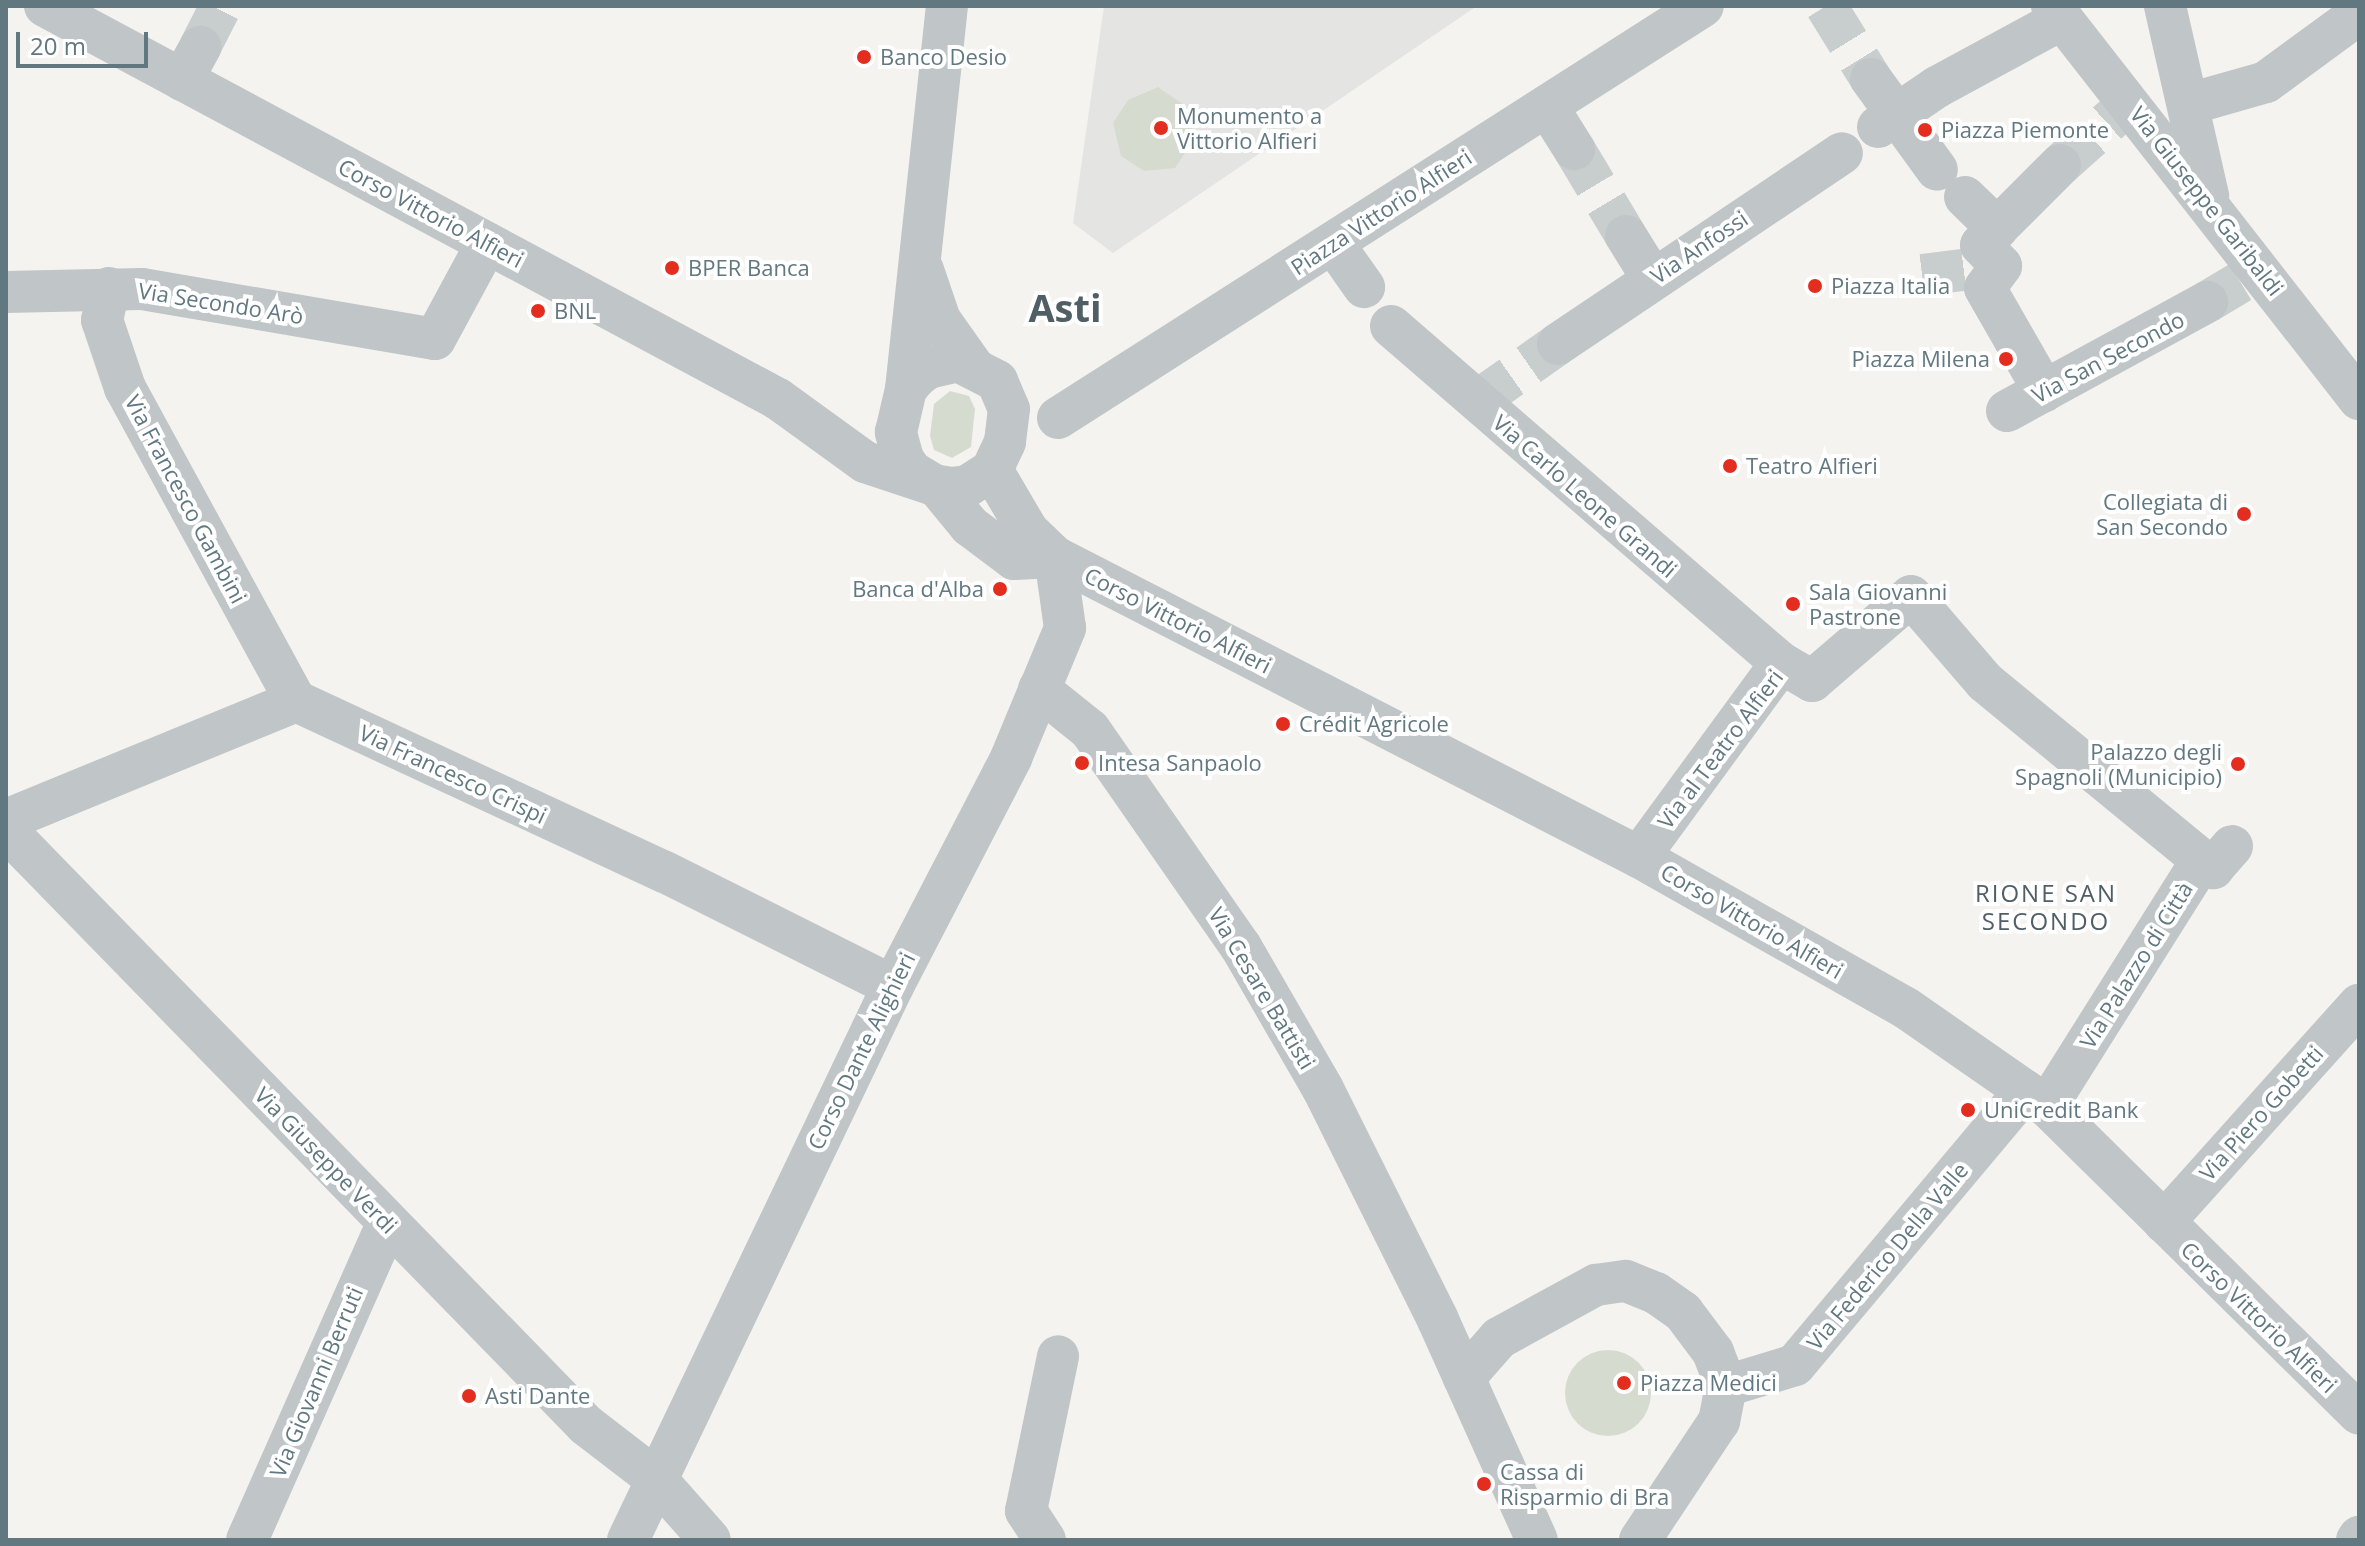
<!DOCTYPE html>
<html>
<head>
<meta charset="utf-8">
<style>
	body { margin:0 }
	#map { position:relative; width:2365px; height:1546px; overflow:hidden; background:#f4f3ef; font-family:"Open Sans",sans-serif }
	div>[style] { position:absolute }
	.built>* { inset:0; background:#e4e5e3 }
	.green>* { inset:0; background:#d6dbd0 }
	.round { border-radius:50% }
	.minor-tunnel>* { height:42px; margin-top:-21px; transform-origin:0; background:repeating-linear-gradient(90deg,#c8cece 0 42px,transparent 0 63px) }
	.minor>* { height:42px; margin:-21px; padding:0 21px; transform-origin:21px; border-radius:21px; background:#c0c5c7 }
	.dots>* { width:22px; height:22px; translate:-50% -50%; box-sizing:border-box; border:4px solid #fff; border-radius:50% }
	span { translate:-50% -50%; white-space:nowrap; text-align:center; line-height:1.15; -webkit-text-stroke:8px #fff; paint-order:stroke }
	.poi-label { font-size:22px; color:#627881 }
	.left { translate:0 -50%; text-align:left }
	.right { translate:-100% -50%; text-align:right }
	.street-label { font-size:22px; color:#627881 }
	.neighbourhood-label { font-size:24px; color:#505f66; letter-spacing:2px }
	.town-label { font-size:38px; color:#505f66; font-weight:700 }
	.frame { position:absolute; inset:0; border:8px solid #627881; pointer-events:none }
	.scale { position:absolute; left:16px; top:32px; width:132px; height:36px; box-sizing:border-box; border:4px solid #627881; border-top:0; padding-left:10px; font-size:24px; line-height:28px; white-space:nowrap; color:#627881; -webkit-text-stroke:6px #fff; paint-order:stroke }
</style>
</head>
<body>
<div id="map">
	<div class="built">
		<i style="clip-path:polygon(1104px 6px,1477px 6px,1113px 253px,1073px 223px)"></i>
	</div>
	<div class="green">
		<i style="clip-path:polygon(1158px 87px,1184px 105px,1195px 138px,1175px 168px,1144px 171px,1121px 156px,1113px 123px,1128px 100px)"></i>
		<i style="clip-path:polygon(950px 391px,969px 396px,975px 409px,971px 447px,952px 458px,934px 450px,930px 436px,934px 404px)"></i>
		<i class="round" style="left:1565px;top:1350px;width:86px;height:86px"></i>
	</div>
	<div class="minor-tunnel">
		<i style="left:1826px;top:6px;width:86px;rotate:58.3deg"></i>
		<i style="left:200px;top:47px;width:46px;rotate:-62.9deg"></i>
		<i style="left:1574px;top:149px;width:101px;rotate:59.1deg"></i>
		<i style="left:2060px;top:165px;width:74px;rotate:-41.7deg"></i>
		<i style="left:1922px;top:275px;width:56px;rotate:-7.1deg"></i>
		<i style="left:2207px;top:302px;width:39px;rotate:-31deg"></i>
		<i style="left:1477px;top:401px;width:99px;rotate:-35.1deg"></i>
	</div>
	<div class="minor">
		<i style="left:45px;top:6px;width:832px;rotate:28.2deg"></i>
		<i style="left:778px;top:399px;width:107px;rotate:35.9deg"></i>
		<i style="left:865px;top:462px;width:73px;rotate:18.4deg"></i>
		<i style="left:2052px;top:6px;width:499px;rotate:52deg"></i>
		<i style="left:2165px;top:6px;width:195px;rotate:77.2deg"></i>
		<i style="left:1871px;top:79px;width:112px;rotate:54deg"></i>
		<i style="left:182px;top:80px;width:38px;rotate:-61deg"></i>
		<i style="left:2189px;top:104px;width:80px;rotate:-15.9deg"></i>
		<i style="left:2266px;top:82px;width:115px;rotate:-36.2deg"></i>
		<i style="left:1547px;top:106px;width:51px;rotate:57.9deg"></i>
		<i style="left:1878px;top:127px;width:71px;rotate:-34.1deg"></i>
		<i style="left:1937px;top:87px;width:142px;rotate:-28.5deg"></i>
		<i style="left:1965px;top:197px;width:45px;rotate:44.1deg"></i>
		<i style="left:1997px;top:228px;width:23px;rotate:133deg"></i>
		<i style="left:1981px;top:245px;width:29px;rotate:46deg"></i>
		<i style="left:2001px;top:266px;width:27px;rotate:126deg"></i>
		<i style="left:1985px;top:288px;width:119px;rotate:60.2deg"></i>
		<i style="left:1997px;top:228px;width:89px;rotate:-45deg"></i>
		<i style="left:1626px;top:236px;width:49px;rotate:58.2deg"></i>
		<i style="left:1333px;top:243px;width:54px;rotate:54.8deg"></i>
		<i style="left:923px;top:270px;width:53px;rotate:71.2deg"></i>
		<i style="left:940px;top:320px;width:55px;rotate:54.6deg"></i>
		<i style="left:109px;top:288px;width:33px;rotate:102deg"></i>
		<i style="left:102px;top:320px;width:72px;rotate:71.3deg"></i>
		<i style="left:125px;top:388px;width:357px;rotate:61.4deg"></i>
		<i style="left:6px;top:292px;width:136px;rotate:-1.3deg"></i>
		<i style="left:142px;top:289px;width:297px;rotate:9.7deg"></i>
		<i style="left:435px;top:339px;width:109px;rotate:-61.6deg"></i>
		<i style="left:1391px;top:326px;width:515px;rotate:40.83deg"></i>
		<i style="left:1558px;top:344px;width:342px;rotate:-33.9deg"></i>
		<i style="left:958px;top:361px;width:44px;rotate:27.1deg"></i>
		<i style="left:997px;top:381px;width:30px;rotate:67deg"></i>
		<i style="left:1009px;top:409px;width:33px;rotate:97deg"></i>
		<i style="left:1005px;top:442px;width:31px;rotate:115deg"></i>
		<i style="left:992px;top:470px;width:30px;rotate:147deg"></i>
		<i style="left:967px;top:486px;width:15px;rotate:172deg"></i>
		<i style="left:952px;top:488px;width:18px;rotate:-171deg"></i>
		<i style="left:934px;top:485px;width:26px;rotate:-149deg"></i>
		<i style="left:912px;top:472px;width:16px;rotate:-125deg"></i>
		<i style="left:903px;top:459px;width:28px;rotate:-105deg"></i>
		<i style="left:896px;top:432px;width:44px;rotate:-76.9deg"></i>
		<i style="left:906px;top:389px;width:16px;rotate:-50deg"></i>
		<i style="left:916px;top:377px;width:15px;rotate:-37deg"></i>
		<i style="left:928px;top:368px;width:31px;rotate:-13deg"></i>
		<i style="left:906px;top:389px;width:385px;rotate:-83.9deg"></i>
		<i style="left:2007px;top:411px;width:228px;rotate:-28.6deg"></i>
		<i style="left:1058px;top:418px;width:765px;rotate:-32.57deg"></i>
		<i style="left:992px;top:470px;width:71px;rotate:59.5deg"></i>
		<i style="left:1028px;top:531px;width:37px;rotate:44deg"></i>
		<i style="left:1055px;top:557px;width:657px;rotate:27.19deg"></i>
		<i style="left:1639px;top:857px;width:307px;rotate:29.5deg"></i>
		<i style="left:1906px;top:1008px;width:172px;rotate:34.8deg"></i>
		<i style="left:2047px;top:1106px;width:438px;rotate:44.6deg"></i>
		<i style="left:937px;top:486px;width:52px;rotate:50.5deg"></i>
		<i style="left:970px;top:526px;width:55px;rotate:36.9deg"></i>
		<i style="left:1014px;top:559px;width:41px;rotate:-2.8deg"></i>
		<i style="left:1039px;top:689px;width:65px;rotate:38.8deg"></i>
		<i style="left:1090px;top:730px;width:264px;rotate:55.2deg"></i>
		<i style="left:1241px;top:947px;width:164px;rotate:60deg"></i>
		<i style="left:1323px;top:1089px;width:258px;rotate:63.5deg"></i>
		<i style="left:1438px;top:1320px;width:241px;rotate:65.8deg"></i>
		<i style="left:6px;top:820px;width:313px;rotate:-22.3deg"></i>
		<i style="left:296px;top:701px;width:407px;rotate:24.9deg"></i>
		<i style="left:665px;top:872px;width:255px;rotate:26.6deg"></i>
		<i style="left:6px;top:830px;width:831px;rotate:45.73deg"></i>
		<i style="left:586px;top:1425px;width:88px;rotate:37.6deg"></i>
		<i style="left:656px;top:1479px;width:81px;rotate:48.5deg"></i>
		<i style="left:1639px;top:857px;width:240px;rotate:-53.8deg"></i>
		<i style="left:1781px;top:663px;width:36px;rotate:30deg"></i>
		<i style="left:1812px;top:681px;width:130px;rotate:-40.6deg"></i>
		<i style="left:1911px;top:596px;width:113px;rotate:49.3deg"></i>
		<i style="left:1985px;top:682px;width:281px;rotate:39.4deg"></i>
		<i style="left:2047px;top:1106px;width:291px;rotate:-57.8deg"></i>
		<i style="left:2202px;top:860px;width:14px;rotate:36deg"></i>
		<i style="left:2213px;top:868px;width:29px;rotate:-49deg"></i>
		<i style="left:2164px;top:1222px;width:292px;rotate:-48.1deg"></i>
		<i style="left:1464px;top:1378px;width:53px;rotate:-48.8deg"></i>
		<i style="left:1499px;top:1338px;width:111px;rotate:-28.7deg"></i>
		<i style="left:1596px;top:1285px;width:30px;rotate:-8deg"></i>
		<i style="left:1626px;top:1281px;width:32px;rotate:22deg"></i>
		<i style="left:1656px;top:1293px;width:33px;rotate:35deg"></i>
		<i style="left:1683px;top:1312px;width:50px;rotate:53.1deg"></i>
		<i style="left:1713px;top:1352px;width:36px;rotate:69deg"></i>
		<i style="left:1726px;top:1386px;width:36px;rotate:101deg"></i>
		<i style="left:1719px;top:1421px;width:143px;rotate:123.6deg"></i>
		<i style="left:1726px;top:1386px;width:72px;rotate:-16.9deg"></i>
		<i style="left:1795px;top:1365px;width:358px;rotate:-50deg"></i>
		<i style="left:247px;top:1540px;width:346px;rotate:-66.1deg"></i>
		<i style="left:628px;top:1540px;width:614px;rotate:-64.44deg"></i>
		<i style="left:893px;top:986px;width:257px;rotate:-62.6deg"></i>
		<i style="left:1011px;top:758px;width:141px;rotate:-67.4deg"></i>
		<i style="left:1065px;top:628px;width:72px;rotate:-98deg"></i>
		<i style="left:1045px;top:1540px;width:35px;rotate:-123deg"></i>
		<i style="left:1026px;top:1511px;width:158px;rotate:-78.3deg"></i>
		<i style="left:2357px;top:1540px;width:4px;rotate:-56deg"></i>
	</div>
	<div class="dots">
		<i style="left:864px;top:57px;background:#e32e1f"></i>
		<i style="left:1161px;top:128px;background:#e32e1f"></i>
		<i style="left:1925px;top:130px;background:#e32e1f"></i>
		<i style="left:672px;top:268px;background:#e32e1f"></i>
		<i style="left:1815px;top:286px;background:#e32e1f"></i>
		<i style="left:538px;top:311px;background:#e32e1f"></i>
		<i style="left:2006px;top:359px;background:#e32e1f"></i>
		<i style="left:1730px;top:466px;background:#e32e1f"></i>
		<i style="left:2244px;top:514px;background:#e32e1f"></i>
		<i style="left:1000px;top:589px;background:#e32e1f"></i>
		<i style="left:1793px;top:604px;background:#e32e1f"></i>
		<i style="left:1283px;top:724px;background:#e32e1f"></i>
		<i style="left:1082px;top:763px;background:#e32e1f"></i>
		<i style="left:2238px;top:764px;background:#e32e1f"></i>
		<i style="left:1968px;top:1110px;background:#e32e1f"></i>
		<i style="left:1624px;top:1383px;background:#e32e1f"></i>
		<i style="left:469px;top:1396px;background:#e32e1f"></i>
		<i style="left:1484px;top:1484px;background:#e32e1f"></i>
	</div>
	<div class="poi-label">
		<span class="left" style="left:880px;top:57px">Banco Desio</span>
		<span class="left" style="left:1177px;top:128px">Monumento a<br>Vittorio Alfieri</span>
		<span class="left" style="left:1941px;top:130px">Piazza Piemonte</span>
		<span class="left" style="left:688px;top:268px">BPER Banca</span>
		<span class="left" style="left:1831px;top:286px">Piazza Italia</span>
		<span class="left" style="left:554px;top:311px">BNL</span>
		<span class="right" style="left:1990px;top:359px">Piazza Milena</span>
		<span class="left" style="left:1746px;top:466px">Teatro Alfieri</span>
		<span class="right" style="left:2228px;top:514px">Collegiata di<br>San Secondo</span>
		<span class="right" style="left:984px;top:589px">Banca d'Alba</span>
		<span class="left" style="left:1809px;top:604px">Sala Giovanni<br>Pastrone</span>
		<span class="left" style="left:1299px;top:724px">Crédit Agricole</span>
		<span class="right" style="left:2222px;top:764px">Palazzo degli<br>Spagnoli (Municipio)</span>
		<span class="left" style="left:1098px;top:763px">Intesa Sanpaolo</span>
		<span class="left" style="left:1984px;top:1110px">UniCredit Bank</span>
		<span class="left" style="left:1640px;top:1383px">Piazza Medici</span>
		<span class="left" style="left:485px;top:1396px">Asti Dante</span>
		<span class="left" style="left:1500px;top:1484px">Cassa di<br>Risparmio di Bra</span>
	</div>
	<div class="street-label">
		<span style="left:2207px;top:201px;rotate:52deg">Via Giuseppe Garibaldi</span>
		<span style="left:1381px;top:212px;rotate:-33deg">Piazza Vittorio Alfieri</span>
		<span style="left:431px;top:213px;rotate:28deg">Corso Vittorio Alfieri</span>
		<span style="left:1699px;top:247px;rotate:-34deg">Via Anfossi</span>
		<span style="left:221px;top:303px;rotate:9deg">Via Secondo Arò</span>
		<span style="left:2108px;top:357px;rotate:-28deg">Via San Secondo</span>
		<span style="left:1585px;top:496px;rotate:41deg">Via Carlo Leone Grandi</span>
		<span style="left:186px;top:499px;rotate:62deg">Via Francesco Gambini</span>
		<span style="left:1178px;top:620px;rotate:27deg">Corso Vittorio Alfieri</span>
		<span style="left:1720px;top:749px;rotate:-53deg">Via al Teatro Alfieri</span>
		<span style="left:453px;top:774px;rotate:25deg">Via Francesco Crispi</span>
		<span style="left:1752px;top:921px;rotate:30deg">Corso Vittorio Alfieri</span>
		<span style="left:2136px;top:965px;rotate:-58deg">Via Palazzo di Città</span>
		<span style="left:1262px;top:988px;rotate:59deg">Via Cesare Battisti</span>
		<span style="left:861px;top:1051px;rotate:-64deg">Corso Dante Alighieri</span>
		<span style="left:2261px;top:1113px;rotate:-48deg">Via Piero Gobetti</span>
		<span style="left:326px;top:1160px;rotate:46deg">Via Giuseppe Verdi</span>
		<span style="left:1887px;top:1256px;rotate:-50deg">Via Federico Della Valle</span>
		<span style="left:2259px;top:1317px;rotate:44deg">Corso Vittorio Alfieri</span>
		<span style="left:316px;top:1382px;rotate:-67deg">Via Giovanni Berruti</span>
	</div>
	<div class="neighbourhood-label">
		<span style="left:2046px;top:907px">RIONE SAN<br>SECONDO</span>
	</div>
	<div class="town-label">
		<span style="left:1065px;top:308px">Asti</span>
	</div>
	<div class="frame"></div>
	<div class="scale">20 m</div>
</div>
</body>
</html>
